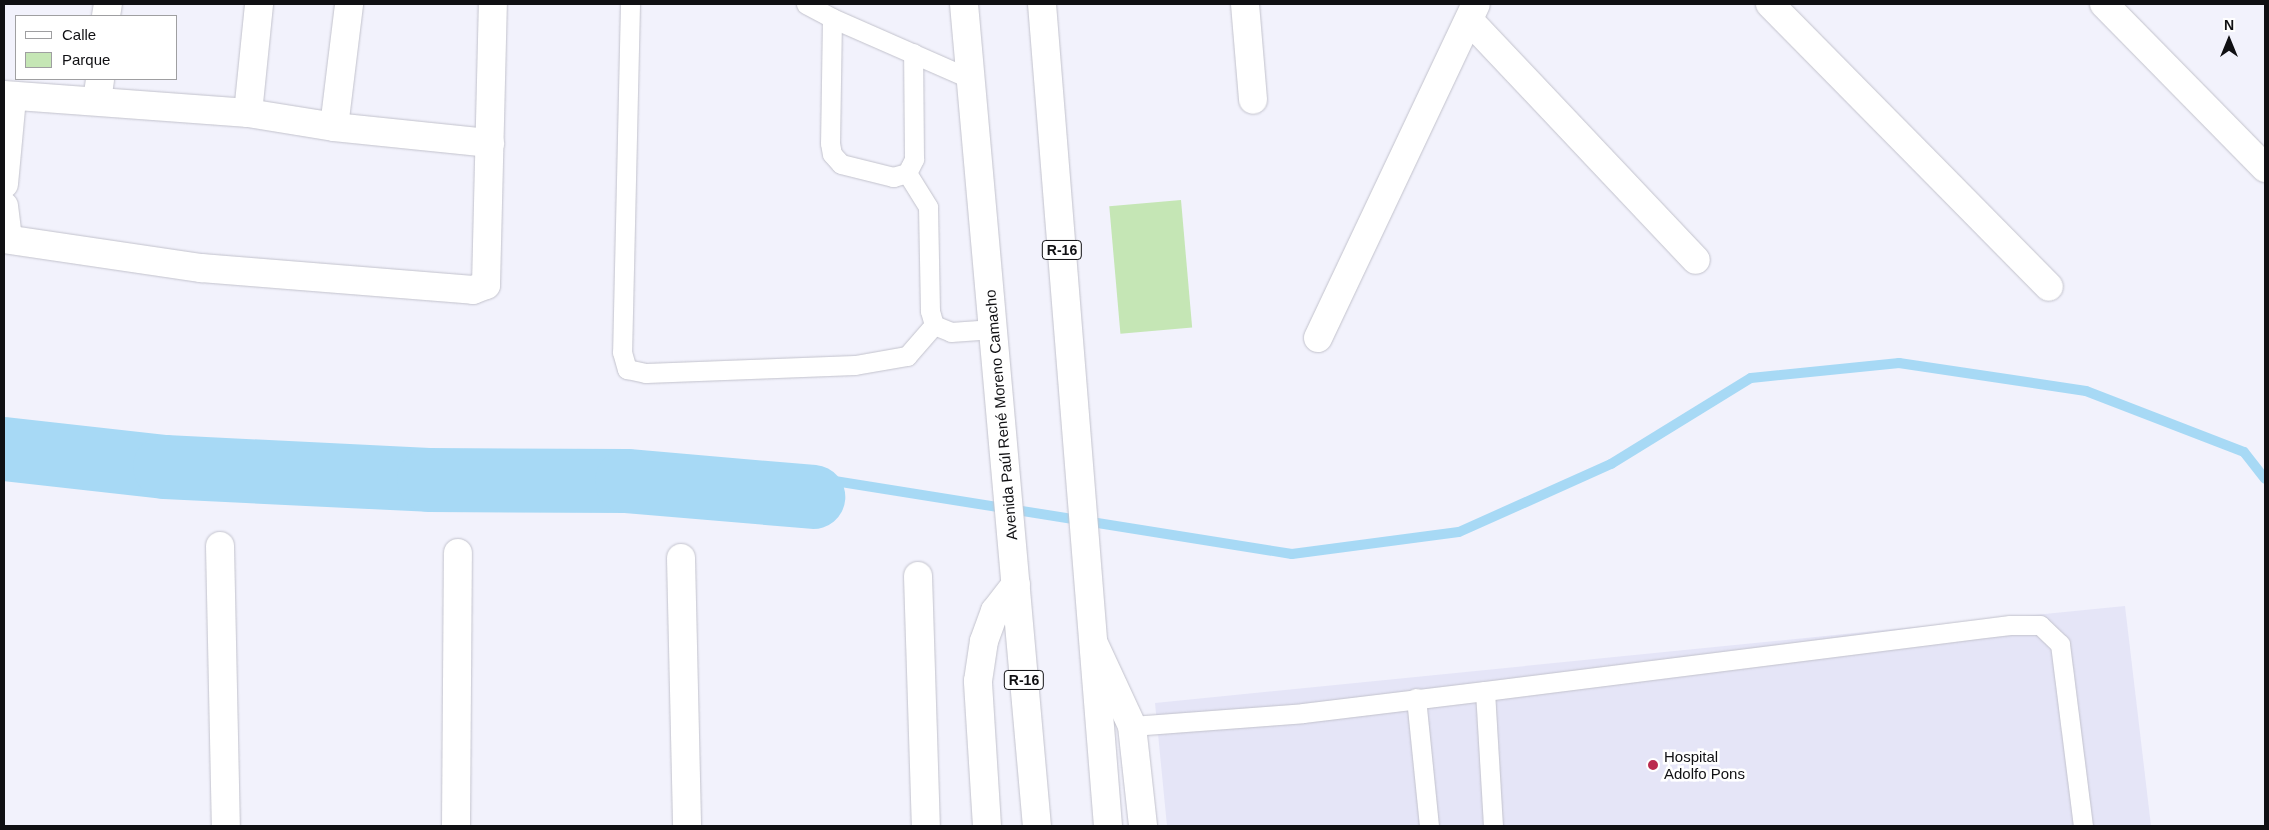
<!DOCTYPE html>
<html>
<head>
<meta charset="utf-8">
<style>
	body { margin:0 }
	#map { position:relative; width:2269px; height:830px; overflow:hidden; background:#f2f2fc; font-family:Helvetica,sans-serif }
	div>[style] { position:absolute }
	.built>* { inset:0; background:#e5e5f7 }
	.green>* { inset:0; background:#c5e6b5; transform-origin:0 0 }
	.stream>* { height:10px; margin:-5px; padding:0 5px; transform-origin:5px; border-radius:5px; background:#a7d9f5 }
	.river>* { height:64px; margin:-32px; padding:0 32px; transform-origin:32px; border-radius:32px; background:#a7d9f5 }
	.roads { filter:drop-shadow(0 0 1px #c2c2cc) drop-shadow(0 0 1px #c2c2cc) }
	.lane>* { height:19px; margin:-9.5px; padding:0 9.5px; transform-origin:9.5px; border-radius:9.5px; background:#fff }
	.street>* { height:28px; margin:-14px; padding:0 14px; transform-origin:14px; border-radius:14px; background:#fff }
	.primary>* { height:28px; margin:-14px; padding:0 14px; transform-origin:14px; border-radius:14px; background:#fff }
	.dots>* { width:14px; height:14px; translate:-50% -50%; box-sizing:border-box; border:2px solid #fff; border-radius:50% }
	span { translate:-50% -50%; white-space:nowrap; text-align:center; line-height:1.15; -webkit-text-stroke:5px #fff; paint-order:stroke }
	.shield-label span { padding:1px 4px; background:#fff; border:1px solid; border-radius:4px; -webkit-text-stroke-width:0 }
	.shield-label { font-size:14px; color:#101013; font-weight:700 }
	.street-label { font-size:15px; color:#101013 }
	.poi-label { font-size:15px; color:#101013 }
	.left { translate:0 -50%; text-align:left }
	.frame { position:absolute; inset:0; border:5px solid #101013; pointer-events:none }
	.legend { position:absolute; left:15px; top:15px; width:162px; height:65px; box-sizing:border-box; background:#fff; border:1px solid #9f9fa1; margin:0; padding:6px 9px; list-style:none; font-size:15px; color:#101013 }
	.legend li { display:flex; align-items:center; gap:10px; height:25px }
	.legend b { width:25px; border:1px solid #9f9fa1 }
	.north { position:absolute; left:2204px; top:15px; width:50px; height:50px; -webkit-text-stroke:4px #fff; paint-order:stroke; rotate:0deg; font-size:14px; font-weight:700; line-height:20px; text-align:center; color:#101013 }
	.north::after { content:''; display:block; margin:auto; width:18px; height:22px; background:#101013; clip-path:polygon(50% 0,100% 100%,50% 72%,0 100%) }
</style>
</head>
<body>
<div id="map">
	<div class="built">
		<i style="clip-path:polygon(2125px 606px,2151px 826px,1167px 826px,1155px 703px)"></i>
	</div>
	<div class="green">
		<i style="left:1181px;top:200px;width:128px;height:72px;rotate:85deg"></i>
	</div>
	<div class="stream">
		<i style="left:4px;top:430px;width:168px;rotate:6.5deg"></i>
		<i style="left:171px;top:449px;width:398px;rotate:1.9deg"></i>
		<i style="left:569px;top:462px;width:159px;rotate:0.7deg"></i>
		<i style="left:728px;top:464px;width:571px;rotate:9.07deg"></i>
		<i style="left:1292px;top:554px;width:168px;rotate:-7.5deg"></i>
		<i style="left:1459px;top:532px;width:167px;rotate:-24.1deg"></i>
		<i style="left:1611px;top:464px;width:164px;rotate:-31.6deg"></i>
		<i style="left:1751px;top:378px;width:149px;rotate:-5.8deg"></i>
		<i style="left:1899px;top:363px;width:189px;rotate:8.5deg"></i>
		<i style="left:2086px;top:391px;width:169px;rotate:21.1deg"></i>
		<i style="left:2244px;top:452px;width:34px;rotate:52deg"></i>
	</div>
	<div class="river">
		<i style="left:4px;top:449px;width:162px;rotate:6.4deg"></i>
		<i style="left:165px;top:467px;width:264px;rotate:2.8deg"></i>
		<i style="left:429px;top:480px;width:198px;rotate:0.3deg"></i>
		<i style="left:627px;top:481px;width:187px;rotate:4.9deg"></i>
	</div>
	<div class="roads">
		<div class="lane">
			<i style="left:630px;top:4px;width:348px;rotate:91.3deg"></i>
			<i style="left:622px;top:352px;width:18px;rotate:74deg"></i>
			<i style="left:627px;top:369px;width:19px;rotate:12deg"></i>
			<i style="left:646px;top:373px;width:209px;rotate:-2.2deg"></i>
			<i style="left:855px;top:365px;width:53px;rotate:-9.8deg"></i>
			<i style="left:907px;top:356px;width:41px;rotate:-48.9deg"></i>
			<i style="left:806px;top:4px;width:30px;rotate:28deg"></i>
			<i style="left:832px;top:18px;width:152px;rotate:23.7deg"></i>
			<i style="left:832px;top:18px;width:125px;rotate:90.9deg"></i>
			<i style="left:830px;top:143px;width:11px;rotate:80deg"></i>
			<i style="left:832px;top:154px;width:13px;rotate:48deg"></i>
			<i style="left:841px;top:164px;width:54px;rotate:14deg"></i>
			<i style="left:893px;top:177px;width:15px;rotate:-16deg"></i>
			<i style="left:907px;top:173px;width:16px;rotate:-63deg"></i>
			<i style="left:914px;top:159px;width:106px;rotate:-90.5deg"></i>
			<i style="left:907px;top:173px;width:40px;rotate:58deg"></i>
			<i style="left:928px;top:207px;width:104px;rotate:88.9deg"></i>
			<i style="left:930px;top:311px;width:15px;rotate:74deg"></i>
			<i style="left:934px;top:325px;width:18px;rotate:22deg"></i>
			<i style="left:951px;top:332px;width:42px;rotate:-4.1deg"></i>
			<i style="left:1416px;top:698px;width:129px;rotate:84.2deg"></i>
			<i style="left:1132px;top:726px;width:171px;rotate:-4.3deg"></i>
			<i style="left:1303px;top:713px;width:183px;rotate:-6.9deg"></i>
			<i style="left:1493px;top:826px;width:135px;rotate:-93.4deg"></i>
			<i style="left:1485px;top:691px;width:529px;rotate:-7.17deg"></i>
			<i style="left:2010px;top:625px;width:30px"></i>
			<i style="left:2040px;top:625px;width:28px;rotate:44deg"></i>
			<i style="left:2060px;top:644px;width:183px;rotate:82.8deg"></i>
		</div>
		<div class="street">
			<i style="left:1245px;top:4px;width:96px;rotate:85.2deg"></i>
			<i style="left:1770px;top:4px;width:397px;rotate:45.4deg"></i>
			<i style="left:2104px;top:4px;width:230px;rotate:45.5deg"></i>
			<i style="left:106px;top:16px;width:12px;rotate:-81deg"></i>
			<i style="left:1469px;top:20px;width:330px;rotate:46.6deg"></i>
			<i style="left:4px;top:95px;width:245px;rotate:4.2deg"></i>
			<i style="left:248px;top:113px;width:87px;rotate:9.2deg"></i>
			<i style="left:334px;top:127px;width:157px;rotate:5.9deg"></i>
			<i style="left:97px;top:101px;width:22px;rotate:-82deg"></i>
			<i style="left:248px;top:113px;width:110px;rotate:-84.2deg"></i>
			<i style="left:334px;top:127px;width:124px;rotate:-83deg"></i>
			<i style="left:4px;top:184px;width:87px;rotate:-84.7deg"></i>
			<i style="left:4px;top:206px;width:33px;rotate:83deg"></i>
			<i style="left:4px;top:239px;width:199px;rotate:8.4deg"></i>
			<i style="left:201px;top:268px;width:273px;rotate:4.6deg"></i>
			<i style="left:473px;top:290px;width:14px;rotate:-21deg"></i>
			<i style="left:486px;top:285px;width:281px;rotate:-88.6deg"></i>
			<i style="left:1318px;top:338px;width:369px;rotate:-64.7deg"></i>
			<i style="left:220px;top:546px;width:280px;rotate:88.8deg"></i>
			<i style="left:681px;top:558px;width:268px;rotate:88.7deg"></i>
			<i style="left:918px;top:576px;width:250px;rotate:88.2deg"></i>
			<i style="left:1094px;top:644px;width:90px;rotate:65.1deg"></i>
			<i style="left:1132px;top:726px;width:101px;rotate:83.7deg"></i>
			<i style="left:456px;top:826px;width:273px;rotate:-89.6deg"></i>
			<i style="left:987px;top:826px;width:145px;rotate:-93.6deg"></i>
			<i style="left:978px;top:681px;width:40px;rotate:-81.5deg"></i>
			<i style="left:984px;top:641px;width:32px;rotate:-70deg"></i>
			<i style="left:995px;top:611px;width:34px;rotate:-52deg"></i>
		</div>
		<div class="primary">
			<i style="left:964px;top:4px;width:825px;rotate:84.93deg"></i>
			<i style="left:1042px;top:4px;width:825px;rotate:85.41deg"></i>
		</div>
	</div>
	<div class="dots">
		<i style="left:1653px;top:765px;background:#ba2a4e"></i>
	</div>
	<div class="shield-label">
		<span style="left:1062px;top:250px">R-16</span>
		<span style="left:1024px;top:680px">R-16</span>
	</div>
	<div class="street-label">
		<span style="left:1001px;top:415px;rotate:-95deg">Avenida Paúl René Moreno Camacho</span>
	</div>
	<div class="poi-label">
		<span class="left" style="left:1664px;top:765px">Hospital<br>Adolfo Pons</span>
	</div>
	<div class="frame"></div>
	<ul class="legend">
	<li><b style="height:6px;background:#fff"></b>Calle</li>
	<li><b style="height:14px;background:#c5e6b5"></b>Parque</li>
	</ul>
	<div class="north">N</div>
</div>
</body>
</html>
